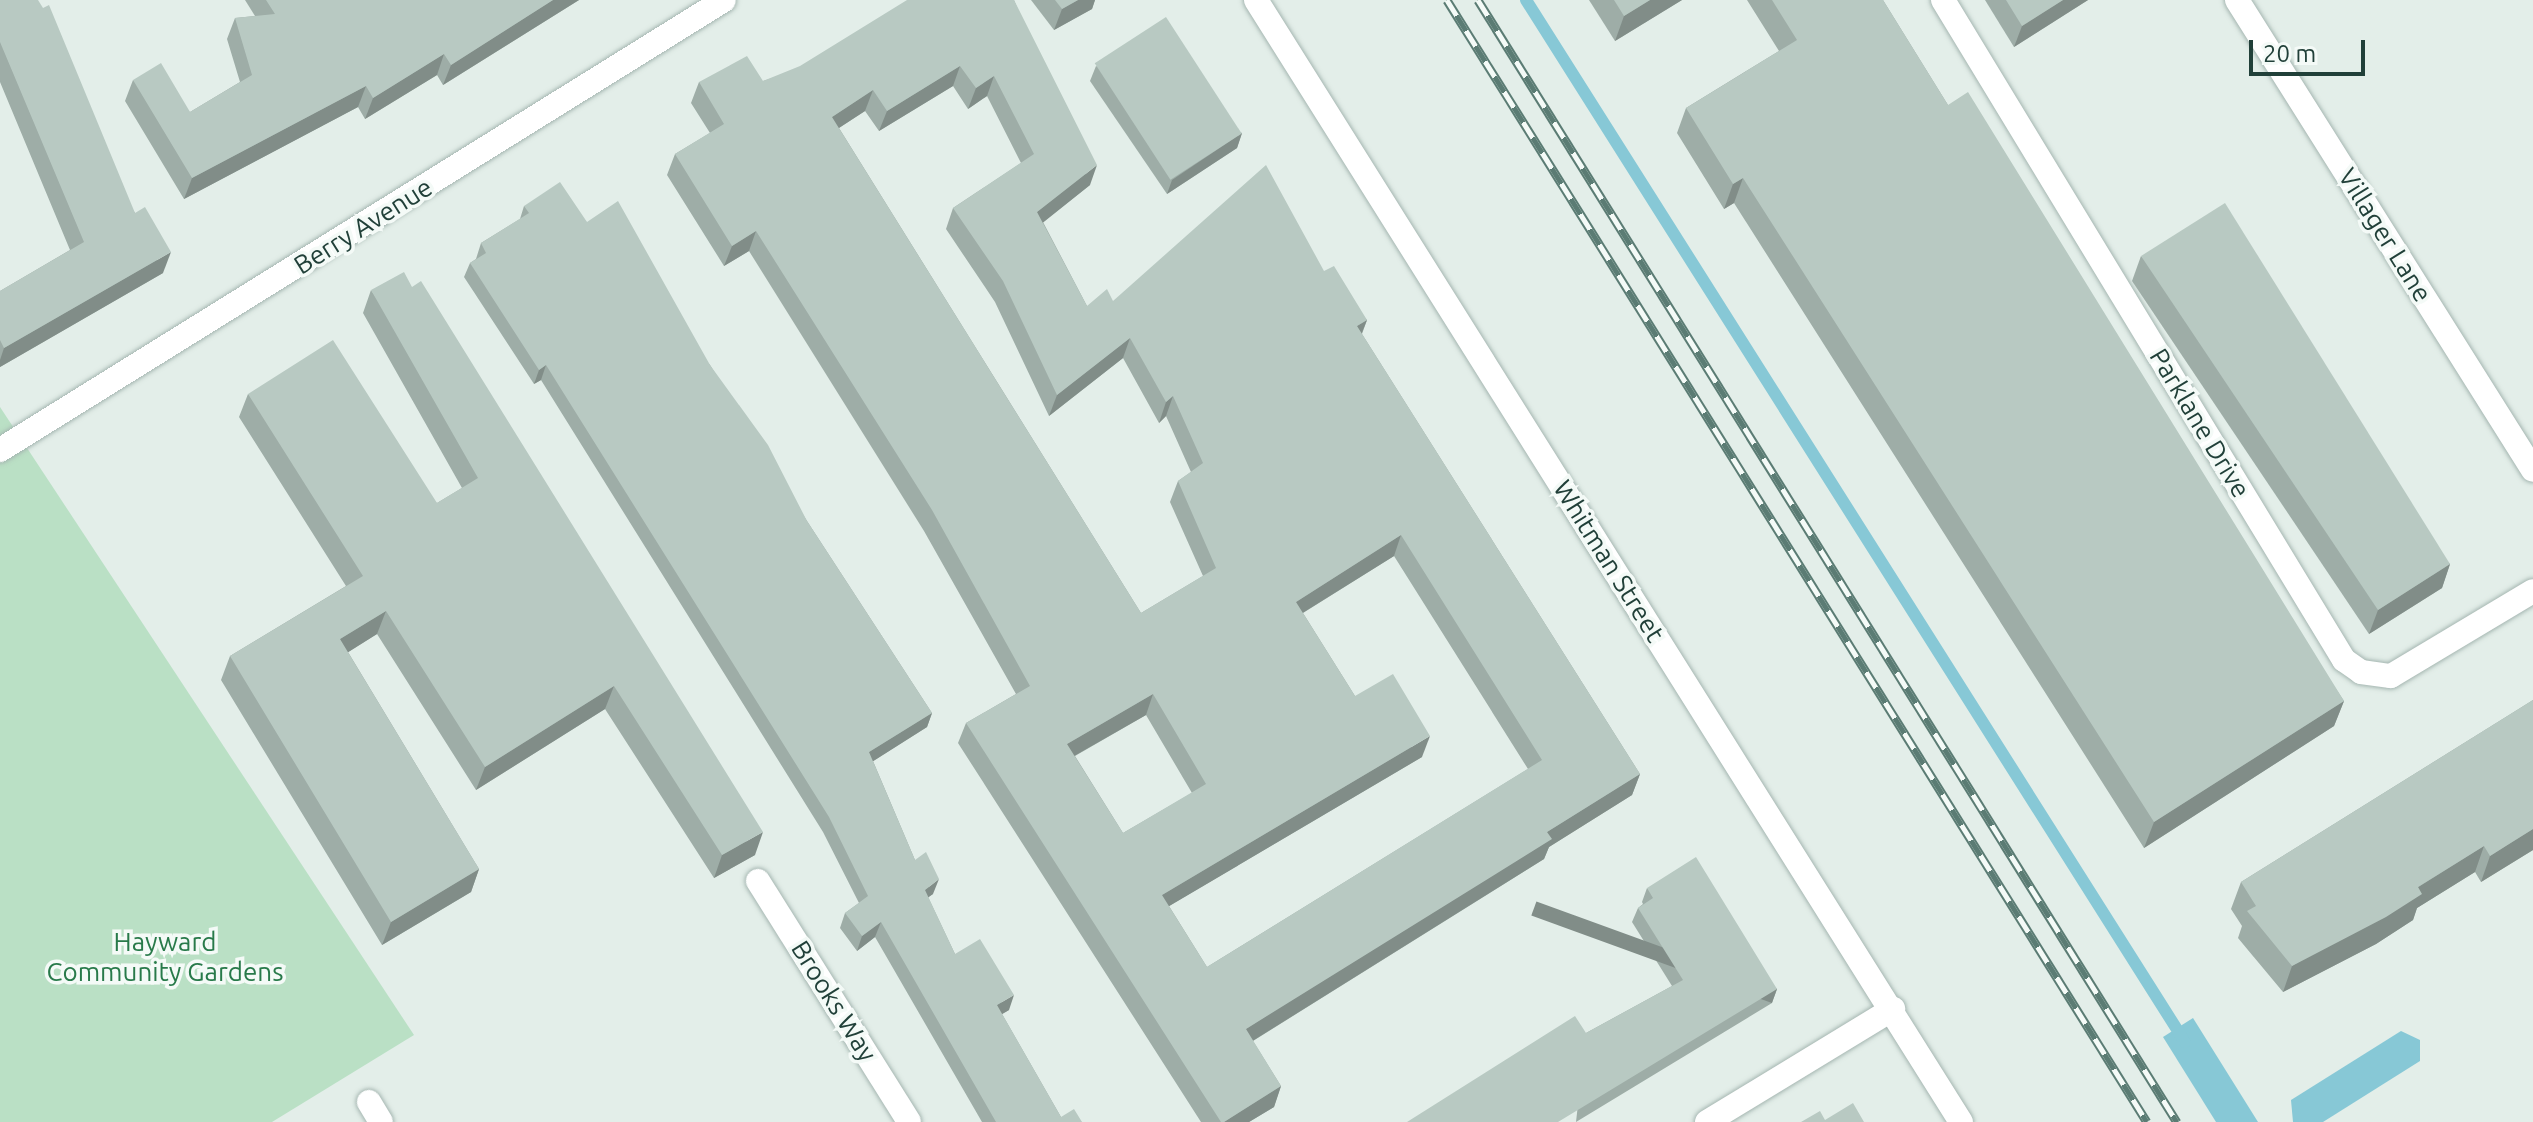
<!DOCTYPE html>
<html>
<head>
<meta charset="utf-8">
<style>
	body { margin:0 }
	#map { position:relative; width:2533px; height:1122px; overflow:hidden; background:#e3eee9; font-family:Ubuntu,sans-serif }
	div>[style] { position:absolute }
	.green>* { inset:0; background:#bae0c5 }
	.water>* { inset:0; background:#87c8d6 }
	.stream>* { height:12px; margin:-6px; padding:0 6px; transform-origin:6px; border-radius:6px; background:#87c8d6 }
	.roads { filter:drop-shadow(0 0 2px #a5b6b1) drop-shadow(0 0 2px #a5b6b1) }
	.minor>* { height:24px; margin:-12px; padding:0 12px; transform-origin:12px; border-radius:12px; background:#fff }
	.rail>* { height:9px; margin-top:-4.5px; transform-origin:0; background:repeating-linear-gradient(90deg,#f4faf7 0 18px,#5b7c74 0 36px); box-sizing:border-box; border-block:2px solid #5b7c74 }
	.wall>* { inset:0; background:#9eada7 }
	.shaded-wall>* { inset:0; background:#818d88; transform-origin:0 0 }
	.building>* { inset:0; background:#b8c9c2; transform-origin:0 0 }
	span { translate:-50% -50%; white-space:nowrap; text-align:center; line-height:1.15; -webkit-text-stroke:7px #f4faf7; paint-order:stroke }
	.street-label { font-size:26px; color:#214039 }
	.park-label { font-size:26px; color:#287a4a }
	.scale { position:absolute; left:2249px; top:40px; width:116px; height:36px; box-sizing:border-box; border:4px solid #214039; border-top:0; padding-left:10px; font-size:24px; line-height:28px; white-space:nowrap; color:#214039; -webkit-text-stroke:6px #f4faf7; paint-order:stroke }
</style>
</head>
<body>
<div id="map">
	<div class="green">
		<i style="clip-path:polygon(0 407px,414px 1035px,272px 1122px,0 1122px)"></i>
	</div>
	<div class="water">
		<i style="clip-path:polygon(2193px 1018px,2258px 1122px,2216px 1122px,2163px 1037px)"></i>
		<i style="clip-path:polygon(2401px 1031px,2420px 1040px,2420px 1061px,2323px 1122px,2293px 1122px,2291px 1100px)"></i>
	</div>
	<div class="stream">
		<i style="left:1526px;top:0;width:1233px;rotate:57.69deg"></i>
	</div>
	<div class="roads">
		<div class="minor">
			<i style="left:1256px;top:0;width:1325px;rotate:57.86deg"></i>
			<i style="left:1943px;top:0;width:772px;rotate:58.72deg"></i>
			<i style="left:2344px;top:660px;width:21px;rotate:35deg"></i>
			<i style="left:2361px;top:672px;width:30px;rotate:8deg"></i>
			<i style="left:2391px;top:676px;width:165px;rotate:-30.9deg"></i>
			<i style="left:2237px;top:0;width:555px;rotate:57.8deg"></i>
			<i style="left:0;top:450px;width:852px;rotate:-31.86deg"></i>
			<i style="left:758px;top:881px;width:284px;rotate:57.9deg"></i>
			<i style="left:369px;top:1102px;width:23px;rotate:59deg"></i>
			<i style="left:1707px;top:1122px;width:218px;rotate:-31.3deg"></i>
		</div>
	</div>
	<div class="rail">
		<i style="left:1447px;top:0;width:1322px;rotate:58.04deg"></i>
		<i style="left:1478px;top:0;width:1322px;rotate:58.08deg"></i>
	</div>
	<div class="wall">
		<i style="clip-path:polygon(0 0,135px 213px,163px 273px,0 367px,0 291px,70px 250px,0 82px)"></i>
		<i style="clip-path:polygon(245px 0,579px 0,443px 85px,437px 75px,365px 119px,358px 107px,184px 199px,125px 101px,133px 80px,190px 112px,240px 82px,227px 39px,235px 18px,255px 16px)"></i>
		<i style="clip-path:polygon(evenodd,1014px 0,1090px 185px,1043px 222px,1087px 306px,1324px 271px,1367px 320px,1362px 334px,1640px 774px,1632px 795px,1549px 847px,1544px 859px,1253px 1041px,1281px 1086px,1274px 1107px,1249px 1122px,1201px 1122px,958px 743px,966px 723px,1016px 694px,924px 531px,749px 251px,724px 266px,667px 175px,675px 154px,710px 133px,691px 103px,699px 82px,763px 81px,1014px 0,953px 86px,968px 109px,987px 96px,1021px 163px,953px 208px,946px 229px,995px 302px,1049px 416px,1123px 358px,1159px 423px,1166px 416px,1191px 472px,1178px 481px,1170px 502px,1203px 576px,1141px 613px,839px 128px,865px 111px,879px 131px,953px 86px,1014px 0,1394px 556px,1528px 769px,1207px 967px,1169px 906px,1422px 757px,1355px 696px,1303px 613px,1394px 556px,1014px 0,1146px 715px,1192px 793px,1123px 833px,1075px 756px,1146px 715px)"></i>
		<i style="clip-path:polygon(1031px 0,1095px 0,1092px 9px,1054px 30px)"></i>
		<i style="clip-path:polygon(1589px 0,1682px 0,1615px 41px)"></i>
		<i style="clip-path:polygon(1747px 0,1883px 0,1948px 105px,2344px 701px,2334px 726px,2144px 848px,1734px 203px,1724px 209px,1677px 133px,1686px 108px,1779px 51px)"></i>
		<i style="clip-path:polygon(1985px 0,2088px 0,2014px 47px)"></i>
		<i style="clip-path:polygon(1096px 66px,1242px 133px,1237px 148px,1167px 194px,1090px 81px)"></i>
		<i style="clip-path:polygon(524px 206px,587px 222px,710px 365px,807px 521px,932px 713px,927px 727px,873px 761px,915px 860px,933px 894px,928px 897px,955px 954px,1009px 1010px,1002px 1014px,1061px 1117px,1082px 1122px,982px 1122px,875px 937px,857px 951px,840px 928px,845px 913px,859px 903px,823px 832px,541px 380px,534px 384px,464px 277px,470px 263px,476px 259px,481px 243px,520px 219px)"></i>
		<i style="clip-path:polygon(2141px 256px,2450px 564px,2442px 588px,2369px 634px,2132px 281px)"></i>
		<i style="clip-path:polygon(371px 290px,755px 855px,714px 878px,605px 709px,476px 790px,377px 634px,348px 652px,479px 869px,471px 892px,382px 945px,221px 680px,230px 656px,346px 586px,239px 417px,248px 394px,437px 503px,462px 488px,363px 313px)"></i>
		<i style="clip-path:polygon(2533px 700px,2533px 850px,2481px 882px,2475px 872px,2417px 908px,2413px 920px,2376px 944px,2283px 992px,2238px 938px,2242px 926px,2231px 909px,2241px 882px)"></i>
		<i style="clip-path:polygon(1647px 888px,1777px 989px,1772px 1003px,1576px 1122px,1586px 1033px,1672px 986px,1632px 922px,1638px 908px,1643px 904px,1642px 902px)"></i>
	</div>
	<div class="shaded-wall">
		<i style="clip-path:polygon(553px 0,579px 0,443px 85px,451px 65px)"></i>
		<i style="clip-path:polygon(1078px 0,1095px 0,1092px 9px,1054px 30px,1062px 9px)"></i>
		<i style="clip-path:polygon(1650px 0,1682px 0,1615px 41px,1624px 16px)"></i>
		<i style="clip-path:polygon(2063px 0,2088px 0,2014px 47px,2022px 26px)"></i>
		<i style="clip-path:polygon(444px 54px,437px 75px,365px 119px,373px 98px)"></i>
		<i style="clip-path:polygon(960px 66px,953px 86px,879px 131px,887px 111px)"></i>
		<i style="clip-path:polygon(994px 76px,987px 96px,968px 109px,976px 88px)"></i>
		<i style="clip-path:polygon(366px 86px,358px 107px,184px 199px,192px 178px)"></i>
		<i style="clip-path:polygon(873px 90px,865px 111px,825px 137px,832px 117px)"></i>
		<i style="clip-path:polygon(1242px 133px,1237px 148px,1167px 194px,1172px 180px)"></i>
		<i style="clip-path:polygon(1097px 165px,1090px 185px,1030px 233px,1037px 212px)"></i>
		<i style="clip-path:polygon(1743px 178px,1734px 203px,1724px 209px,1733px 184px)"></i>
		<i style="clip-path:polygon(756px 231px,749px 251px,724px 266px,732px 246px)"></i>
		<i style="clip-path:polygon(171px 252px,163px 273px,0 367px,0 360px,4px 348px)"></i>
		<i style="clip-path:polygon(1367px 320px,1359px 340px,1357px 326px)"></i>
		<i style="clip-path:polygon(1130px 338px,1123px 358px,1049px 416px,1057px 395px)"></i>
		<i style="clip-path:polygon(546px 365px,541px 380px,534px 384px,539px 370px)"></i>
		<i style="clip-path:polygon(1173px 396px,1166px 416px,1159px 423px,1166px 402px)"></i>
		<i style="clip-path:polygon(1401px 535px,1394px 556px,1288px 622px,1296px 602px)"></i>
		<i style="clip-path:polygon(2450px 564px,2442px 588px,2369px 634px,2378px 610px)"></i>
		<i style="clip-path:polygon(386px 611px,377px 634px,331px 663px,340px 639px)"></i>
		<i style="clip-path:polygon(614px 686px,605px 709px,476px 790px,485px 767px)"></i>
		<i style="clip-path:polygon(1153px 694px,1146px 715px,1060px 764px,1067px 744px)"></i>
		<i style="clip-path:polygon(2344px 701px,2334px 726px,2144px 848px,2154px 822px)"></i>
		<i style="clip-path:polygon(932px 713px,927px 727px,864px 767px,869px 752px)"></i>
		<i style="clip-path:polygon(1430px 736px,1422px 757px,1154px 915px,1162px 895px)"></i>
		<i style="clip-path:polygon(1640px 774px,1632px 795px,1549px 847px,1544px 859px,1238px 1050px,1246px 1029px,1547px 832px)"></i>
		<i style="clip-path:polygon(2533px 829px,2533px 850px,2481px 882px,2490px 856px)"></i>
		<i style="clip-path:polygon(763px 832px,755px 855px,714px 878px,722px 855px)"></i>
		<i style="clip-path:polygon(2484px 846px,2475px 872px,2417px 908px,2413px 920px,2376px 944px,2283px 992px,2292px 966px)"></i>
		<i style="clip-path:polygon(479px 869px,471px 892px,382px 945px,391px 922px)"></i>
		<i style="clip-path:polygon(939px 879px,933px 894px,919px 904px,925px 890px)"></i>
		<i style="clip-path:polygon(881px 922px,875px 937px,857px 951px,862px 936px)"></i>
		<i style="left:1777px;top:989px;width:15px;height:256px;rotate:110deg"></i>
		<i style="clip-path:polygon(1014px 995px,1009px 1010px,992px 1020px,997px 1005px)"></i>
		<i style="clip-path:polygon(1281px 1086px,1274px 1107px,1249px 1122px,1224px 1122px)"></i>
	</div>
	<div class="building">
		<i style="clip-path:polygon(0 0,38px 0,43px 8px,49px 5px,135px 213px,145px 207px,171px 252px,4px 348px,0 340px,0 291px,84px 242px,0 42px)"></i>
		<i style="clip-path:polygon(266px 0,553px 0,451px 65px,444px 54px,373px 98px,366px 86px,192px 178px,133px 80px,161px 63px,190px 112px,252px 75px,235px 18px,275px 14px)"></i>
		<i style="clip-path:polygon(evenodd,907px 0,1014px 0,1097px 165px,1037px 212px,1087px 306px,1107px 289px,1113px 301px,1266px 165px,1324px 271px,1334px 266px,1367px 320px,1357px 326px,1640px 774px,1547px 832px,1552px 839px,1246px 1029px,1281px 1086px,1224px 1122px,1221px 1122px,966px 723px,1030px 686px,932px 510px,756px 231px,732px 246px,675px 154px,724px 124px,699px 82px,747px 56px,763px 81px,800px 66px,907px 0,960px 66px,976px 88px,994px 76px,1034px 154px,953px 208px,1003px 281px,1057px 395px,1130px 338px,1166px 402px,1173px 396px,1203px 463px,1178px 481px,1216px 568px,1141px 613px,832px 117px,873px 90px,887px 111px,960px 66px,907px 0,1401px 535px,1542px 760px,1207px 967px,1162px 895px,1430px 736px,1393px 674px,1355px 696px,1296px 602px,1401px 535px,907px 0,1153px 694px,1206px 784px,1123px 833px,1067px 744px,1153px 694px)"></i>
		<i style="clip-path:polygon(1055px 0,1078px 0,1062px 9px)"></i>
		<i style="clip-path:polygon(1614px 0,1650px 0,1624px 16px)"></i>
		<i style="clip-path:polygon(1772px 0,1883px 0,1948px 105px,1968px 92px,2344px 701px,2154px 822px,1743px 178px,1733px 184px,1686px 108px,1797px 40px)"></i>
		<i style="clip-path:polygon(2006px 0,2063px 0,2022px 26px)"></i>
		<i style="left:1166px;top:17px;width:139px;height:85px;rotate:57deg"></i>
		<i style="clip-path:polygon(560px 182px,587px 222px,618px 201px,710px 365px,768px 445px,807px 521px,932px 713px,869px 752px,915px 860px,926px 852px,939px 879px,925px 890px,955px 954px,980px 939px,1014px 995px,997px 1005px,1061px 1117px,1074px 1109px,1082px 1122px,996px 1122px,881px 922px,862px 936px,845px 913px,868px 896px,829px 817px,546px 365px,539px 370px,470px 263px,486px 253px,481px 243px,529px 213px,524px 206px)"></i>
		<i style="clip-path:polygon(2225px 203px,2450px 564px,2378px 610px,2141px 256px)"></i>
		<i style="clip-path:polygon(404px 272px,412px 287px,421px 281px,763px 832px,722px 855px,614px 686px,485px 767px,386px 611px,340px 639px,479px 869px,391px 922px,230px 656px,363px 576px,248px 394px,333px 340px,437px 503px,478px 478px,371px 290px)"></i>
		<i style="clip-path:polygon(2533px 700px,2533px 829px,2490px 856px,2484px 846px,2418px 887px,2422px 894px,2386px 917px,2292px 966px,2247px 911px,2256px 906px,2241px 882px)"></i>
		<i style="clip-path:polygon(1696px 857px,1777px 989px,1558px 1122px,1407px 1122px,1575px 1016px,1586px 1033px,1683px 980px,1638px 908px,1653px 898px,1647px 888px)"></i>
		<i style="clip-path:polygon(1853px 1103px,1864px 1122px,1801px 1122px,1820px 1111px,1825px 1120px)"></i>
	</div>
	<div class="street-label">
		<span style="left:363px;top:226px;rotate:-32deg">Berry Avenue</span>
		<span style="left:2385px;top:235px;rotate:58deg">Villager Lane</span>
		<span style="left:2200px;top:423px;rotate:59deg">Parklane Drive</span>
		<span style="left:1609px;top:561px;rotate:58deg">Whitman Street</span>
		<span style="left:834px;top:1001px;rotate:58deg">Brooks Way</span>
	</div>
	<div class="park-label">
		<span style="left:165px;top:957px">Hayward<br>Community Gardens</span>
	</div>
	<div class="scale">20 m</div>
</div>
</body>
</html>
